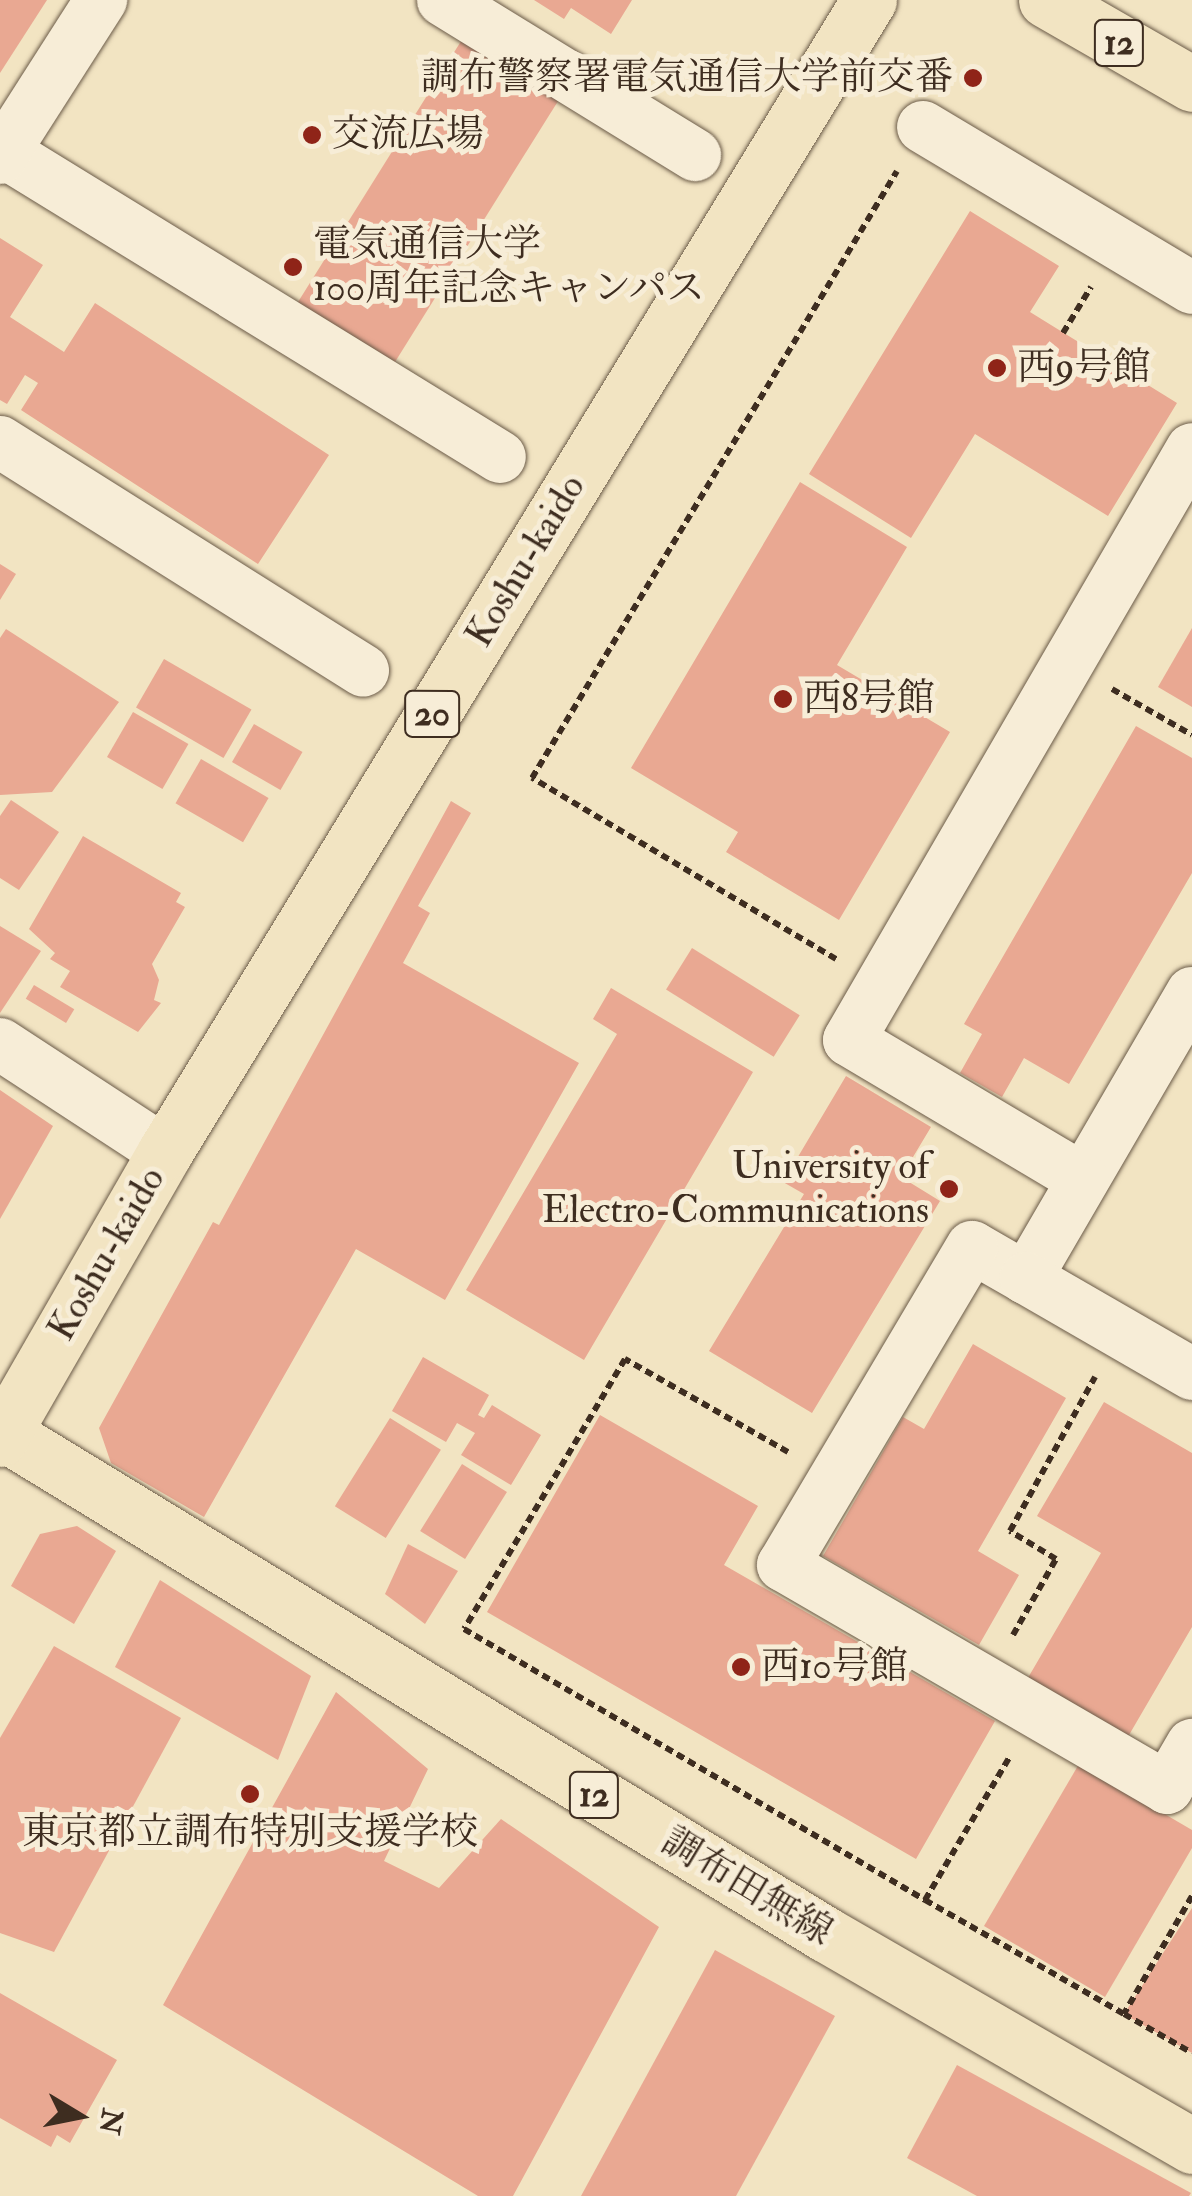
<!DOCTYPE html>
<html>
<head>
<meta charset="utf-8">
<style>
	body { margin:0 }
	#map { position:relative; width:1192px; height:2196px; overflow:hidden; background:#f2e4c2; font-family:"IM FELL Double Pica","Noto Serif JP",serif }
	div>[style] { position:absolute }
	.building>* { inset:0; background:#e9a892; transform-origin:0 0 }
	.path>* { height:6px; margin-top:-3px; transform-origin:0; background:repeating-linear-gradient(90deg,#3e2d20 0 8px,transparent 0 13px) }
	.roads { filter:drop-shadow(0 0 2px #6b5b48) drop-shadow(0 0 2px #6b5b48) }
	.minor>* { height:52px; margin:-26px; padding:0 26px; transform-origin:26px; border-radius:26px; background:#f7edd7 }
	.major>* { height:55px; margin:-27.5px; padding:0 27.5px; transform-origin:27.5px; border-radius:27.5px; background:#f2e4c2 }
	.highway>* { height:55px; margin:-27.5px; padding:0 27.5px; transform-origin:27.5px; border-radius:27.5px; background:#f2e4c2 }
	.dots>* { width:28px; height:28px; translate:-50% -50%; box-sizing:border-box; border:5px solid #f7edd7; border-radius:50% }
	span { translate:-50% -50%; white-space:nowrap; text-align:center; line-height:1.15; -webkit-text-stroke:10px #f7edd7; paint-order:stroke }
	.shield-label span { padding:2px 8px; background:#f7edd7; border:2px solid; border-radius:8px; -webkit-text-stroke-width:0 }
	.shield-label { font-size:35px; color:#3e2d20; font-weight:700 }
	.poi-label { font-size:38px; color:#3e2d20 }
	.right { translate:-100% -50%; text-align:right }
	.left { translate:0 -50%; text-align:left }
	.street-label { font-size:38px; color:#3e2d20 }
	.north { position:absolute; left:30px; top:2066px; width:100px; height:100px; -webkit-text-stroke:8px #f7edd7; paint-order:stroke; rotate:100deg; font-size:28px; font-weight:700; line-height:40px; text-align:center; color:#3e2d20 }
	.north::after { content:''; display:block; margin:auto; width:35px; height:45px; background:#3e2d20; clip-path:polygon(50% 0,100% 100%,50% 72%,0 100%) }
</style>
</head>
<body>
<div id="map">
	<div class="building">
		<i style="clip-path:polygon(0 0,47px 0,0 73px)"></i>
		<i style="clip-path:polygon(534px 0,632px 0,611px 34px,571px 8px,564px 19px)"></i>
		<i style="left:463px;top:38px;width:114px;height:324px;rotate:32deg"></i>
		<i style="clip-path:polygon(970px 211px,1059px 266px,1030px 312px,1177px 403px,1108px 516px,975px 434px,911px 538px,809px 474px)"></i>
		<i style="clip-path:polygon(0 238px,43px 265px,10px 317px,64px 352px,95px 303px,329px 455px,258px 564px,21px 410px,38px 383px,25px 375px,7px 404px,0 400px)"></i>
		<i style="clip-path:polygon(800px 482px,907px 547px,837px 665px,950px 732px,839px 920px,726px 852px,738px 832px,631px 768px)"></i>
		<i style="clip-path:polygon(0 564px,16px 574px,0 600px)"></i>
		<i style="clip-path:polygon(1192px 628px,1192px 707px,1158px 687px)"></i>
		<i style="clip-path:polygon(6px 629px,119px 702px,52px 792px,0 795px,0 638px)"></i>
		<i style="left:164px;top:659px;width:101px;height:56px;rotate:30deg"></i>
		<i style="left:133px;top:712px;width:64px;height:52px;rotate:30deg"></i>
		<i style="left:254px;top:724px;width:56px;height:44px;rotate:30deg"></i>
		<i style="clip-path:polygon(1136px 726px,1192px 758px,1192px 873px,1069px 1084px,1024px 1058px,1002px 1097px,960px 1073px,982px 1034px,964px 1024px)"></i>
		<i style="left:201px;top:759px;width:78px;height:51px;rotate:30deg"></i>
		<i style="clip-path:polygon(11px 800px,59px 832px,19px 890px,0 878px,0 816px)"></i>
		<i style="clip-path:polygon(451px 801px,471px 813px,418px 906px,430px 913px,403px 963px,579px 1063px,445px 1300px,356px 1249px,204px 1517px,111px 1463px,99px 1428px,213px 1222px,219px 1225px)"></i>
		<i style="clip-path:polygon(83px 836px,181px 893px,176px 902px,185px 907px,152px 964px,159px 980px,154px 1000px,161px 1003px,138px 1032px,60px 987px,70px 971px,50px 959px,55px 953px,29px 929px)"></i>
		<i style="clip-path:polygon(0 926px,41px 951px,0 1013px)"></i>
		<i style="left:692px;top:948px;width:127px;height:49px;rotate:32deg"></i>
		<i style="left:34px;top:985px;width:47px;height:16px;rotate:31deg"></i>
		<i style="clip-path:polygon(611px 988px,753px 1072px,584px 1360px,466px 1290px,617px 1034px,593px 1019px)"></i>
		<i style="clip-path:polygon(846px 1076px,931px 1127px,901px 1177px,940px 1201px,812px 1413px,709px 1351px,804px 1194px,783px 1182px)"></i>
		<i style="clip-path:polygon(0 1090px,53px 1126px,0 1219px)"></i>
		<i style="clip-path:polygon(973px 1344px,1066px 1398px,978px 1551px,1019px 1575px,979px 1645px,823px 1556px,903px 1417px,924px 1429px)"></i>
		<i style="clip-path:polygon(423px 1357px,489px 1395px,478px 1415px,484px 1418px,492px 1405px,541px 1435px,511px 1485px,461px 1455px,475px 1433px,457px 1423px,446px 1442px,392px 1411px)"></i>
		<i style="clip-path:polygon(1104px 1402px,1192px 1453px,1192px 1627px,1122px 1747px,1022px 1688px,1101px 1553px,1037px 1516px)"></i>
		<i style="clip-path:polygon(600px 1415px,758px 1506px,724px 1565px,995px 1721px,916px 1859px,487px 1612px)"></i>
		<i style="left:390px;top:1418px;width:60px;height:104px;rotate:32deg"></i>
		<i style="left:462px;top:1464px;width:53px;height:79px;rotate:32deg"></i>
		<i style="clip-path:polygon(77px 1526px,116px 1551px,74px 1624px,11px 1586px,40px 1534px)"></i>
		<i style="clip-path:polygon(408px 1544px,458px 1571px,425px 1624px,385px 1594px)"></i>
		<i style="clip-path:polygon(160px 1580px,311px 1676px,278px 1760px,115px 1667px)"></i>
		<i style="clip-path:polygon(54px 1646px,181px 1718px,54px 1952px,0 1933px,0 1738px)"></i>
		<i style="clip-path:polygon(336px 1692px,428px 1769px,384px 1861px,439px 1888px,501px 1819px,659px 1927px,513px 2196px,478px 2196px,163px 2005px)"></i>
		<i style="clip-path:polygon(1079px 1764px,1192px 1830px,1192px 1848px,1105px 1997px,984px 1926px)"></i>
		<i style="clip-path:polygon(1192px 1908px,1192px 2053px,1124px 2014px)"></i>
		<i style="clip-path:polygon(715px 1950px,835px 2016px,736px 2196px,581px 2196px)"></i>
		<i style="clip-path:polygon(0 1993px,117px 2060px,70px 2143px,57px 2135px,51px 2147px,0 2118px)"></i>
		<i style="clip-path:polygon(957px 2065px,1191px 2193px,1189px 2196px,977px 2196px,907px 2158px)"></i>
	</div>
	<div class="path">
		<i style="left:1063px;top:333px;width:54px;rotate:-58.7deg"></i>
		<i style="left:1112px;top:689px;width:92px;rotate:29.9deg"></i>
		<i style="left:836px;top:959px;width:354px;rotate:-149.2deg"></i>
		<i style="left:532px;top:778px;width:708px;rotate:-58.98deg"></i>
		<i style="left:788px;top:1452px;width:188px;rotate:-150.3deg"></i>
		<i style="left:625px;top:1359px;width:314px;rotate:120.8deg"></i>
		<i style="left:464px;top:1629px;width:535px;rotate:30.45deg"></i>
		<i style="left:925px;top:1900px;width:165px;rotate:-59.4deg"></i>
		<i style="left:1013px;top:1635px;width:87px;rotate:-60.5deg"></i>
		<i style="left:1056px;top:1559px;width:54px;rotate:-148.7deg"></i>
		<i style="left:1010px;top:1531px;width:176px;rotate:-61.1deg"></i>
		<i style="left:1192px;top:1896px;width:136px;rotate:120deg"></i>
		<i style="left:1124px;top:2014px;width:78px;rotate:29.8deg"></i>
		<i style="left:925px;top:1900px;width:229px;rotate:29.8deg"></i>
	</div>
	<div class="roads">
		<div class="minor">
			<i style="left:443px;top:0;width:296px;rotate:31.6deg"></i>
			<i style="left:923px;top:127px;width:313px;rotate:30.9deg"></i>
			<i style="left:4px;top:152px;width:582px;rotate:31.59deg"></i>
			<i style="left:0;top:158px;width:188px;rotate:-57.4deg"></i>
			<i style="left:0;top:442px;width:429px;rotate:32.2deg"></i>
			<i style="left:1192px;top:993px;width:330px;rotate:120.2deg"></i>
			<i style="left:1026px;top:1278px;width:62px;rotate:-150.1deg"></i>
			<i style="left:972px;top:1247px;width:370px;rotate:120.7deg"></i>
			<i style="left:783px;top:1565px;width:444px;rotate:30.1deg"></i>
			<i style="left:1167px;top:1788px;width:50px;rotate:-59.8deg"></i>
			<i style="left:0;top:1044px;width:197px;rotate:33.2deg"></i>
			<i style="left:1083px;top:1179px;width:272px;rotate:-149.3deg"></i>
			<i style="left:849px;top:1040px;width:683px;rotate:-59.87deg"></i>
			<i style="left:1026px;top:1278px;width:192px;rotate:30deg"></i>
		</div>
		<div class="major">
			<i style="left:1046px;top:0;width:168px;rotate:29.9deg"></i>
			<i style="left:0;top:1431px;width:966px;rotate:31.37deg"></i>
			<i style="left:825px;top:1934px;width:424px;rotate:30deg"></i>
		</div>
		<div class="highway">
			<i style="left:0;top:1439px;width:331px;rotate:-60.1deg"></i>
			<i style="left:165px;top:1152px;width:1350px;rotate:-58.57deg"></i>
		</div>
	</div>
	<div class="dots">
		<i style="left:973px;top:78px;background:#8f2418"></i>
		<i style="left:312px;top:135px;background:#8f2418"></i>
		<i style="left:293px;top:267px;background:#8f2418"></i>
		<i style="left:997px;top:368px;background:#8f2418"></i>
		<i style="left:783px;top:699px;background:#8f2418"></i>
		<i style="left:949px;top:1189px;background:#8f2418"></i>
		<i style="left:741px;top:1667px;background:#8f2418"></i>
		<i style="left:250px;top:1794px;background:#8f2418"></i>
	</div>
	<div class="shield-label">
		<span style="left:1119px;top:43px">12</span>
		<span style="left:432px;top:714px">20</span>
		<span style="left:594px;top:1795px">12</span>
	</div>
	<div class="poi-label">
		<span class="right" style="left:953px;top:78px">調布警察署電気通信大学前交番</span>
		<span class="left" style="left:332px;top:135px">交流広場</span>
		<span class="left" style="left:313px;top:267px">電気通信大学<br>100周年記念キャンパス</span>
		<span class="left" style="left:1017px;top:368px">西9号館</span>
		<span class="left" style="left:803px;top:699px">西8号館</span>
		<span class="right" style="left:929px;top:1189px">University of<br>Electro-Communications</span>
		<span class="left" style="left:761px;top:1667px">西10号館</span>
		<span style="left:250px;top:1833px">東京都立調布特別支援学校</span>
	</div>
	<div class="street-label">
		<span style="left:526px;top:561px;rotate:-59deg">Koshu-kaido</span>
		<span style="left:107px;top:1254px;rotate:-60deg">Koshu-kaido</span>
		<span style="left:747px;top:1887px;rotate:31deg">調布田無線</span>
	</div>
	<div class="north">N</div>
</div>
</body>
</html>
